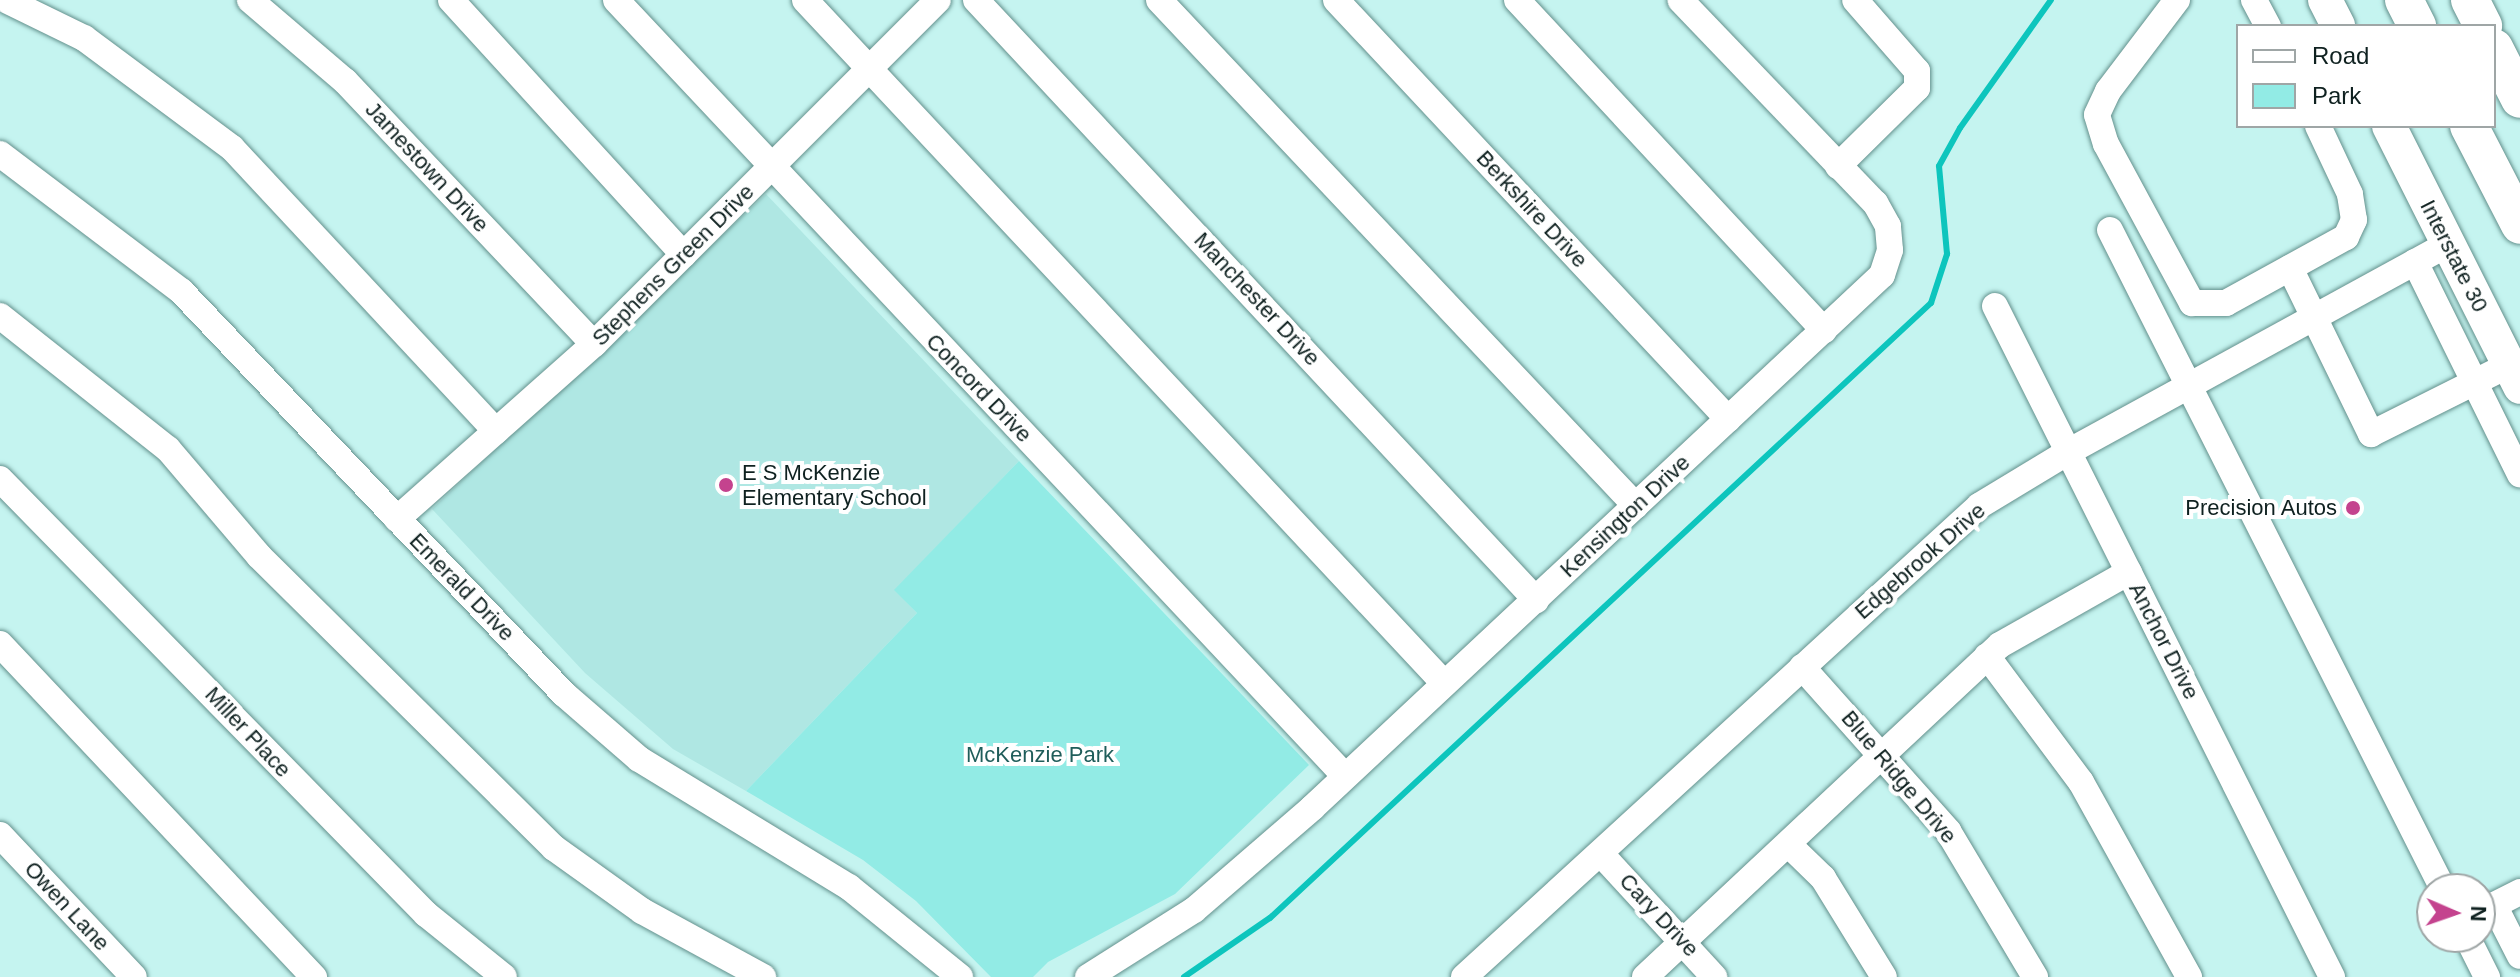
<!DOCTYPE html>
<html>
<head>
<meta charset="utf-8">
<style>
	body { margin:0 }
	#map { position:relative; width:2520px; height:977px; overflow:hidden; background:#c5f4f0; font-family:Arial,sans-serif }
	div>[style] { position:absolute }
	.built>* { inset:0; background:#afe7e3 }
	.green>* { inset:0; background:#92ebe5 }
	.stream>* { height:6px; margin:-3px; padding:0 3px; transform-origin:3px; border-radius:3px; background:#0dc5bd }
	.roads { filter:drop-shadow(0 0 2px #63908c) drop-shadow(0 0 2px #63908c) }
	.minor>* { height:26px; margin:-13px; padding:0 13px; transform-origin:13px; border-radius:13px; background:#fff }
	.major>* { height:34px; margin:-17px; padding:0 17px; transform-origin:17px; border-radius:17px; background:#fff }
	.highway>* { height:38px; margin:-19px; padding:0 19px; transform-origin:19px; border-radius:19px; background:#fff }
	.dots>* { width:22px; height:22px; translate:-50% -50%; box-sizing:border-box; border:4px solid #fff; border-radius:50% }
	span { translate:-50% -50%; white-space:nowrap; text-align:center; line-height:1.15; -webkit-text-stroke:8px #fff; paint-order:stroke }
	.street-label { font-size:22px; color:#0f2120 }
	.poi-label { font-size:22px; color:#0f2120 }
	.left { translate:0 -50%; text-align:left }
	.right { translate:-100% -50%; text-align:right }
	.park-label { font-size:22px; color:#1f5d5a }
	.legend { position:absolute; left:2236px; top:24px; width:260px; height:104px; box-sizing:border-box; background:#fff; border:2px solid #9fa6a6; margin:0; padding:10px 14px; list-style:none; font-size:24px; color:#0f2120 }
	.legend li { display:flex; align-items:center; gap:16px; height:40px }
	.legend b { width:40px; border:2px solid #9fa6a6 }
	.north { position:absolute; left:2416px; top:873px; width:80px; height:80px; box-sizing:border-box; background:#fff; border:2px solid #9fa6a6; border-radius:50%; rotate:92deg; font-size:22px; font-weight:700; line-height:32px; text-align:center; color:#0f2120 }
	.north::after { content:''; display:block; margin:auto; width:28px; height:36px; background:#c4438e; clip-path:polygon(50% 0,100% 100%,50% 72%,0 100%) }
</style>
</head>
<body>
<div id="map">
	<div class="built">
		<i style="clip-path:polygon(766px 194px,1019px 461px,895px 590px,917px 613px,746px 791px,673px 749px,585px 673px,432px 509px)"></i>
	</div>
	<div class="green">
		<i style="clip-path:polygon(1019px 461px,1309px 765px,1175px 894px,1048px 962px,1033px 977px,991px 977px,916px 901px,863px 860px,746px 791px,917px 613px,894px 590px)"></i>
	</div>
	<div class="stream">
		<i style="left:1184px;top:977px;width:104px;rotate:-34.5deg"></i>
		<i style="left:1270px;top:918px;width:903px;rotate:-42.94deg"></i>
		<i style="left:1931px;top:303px;width:52px;rotate:-71.9deg"></i>
		<i style="left:1947px;top:254px;width:88px;rotate:-95.2deg"></i>
		<i style="left:1939px;top:166px;width:43px;rotate:-61.1deg"></i>
		<i style="left:1960px;top:128px;width:157px;rotate:-54.6deg"></i>
	</div>
	<div class="roads">
		<div class="minor">
			<i style="left:250px;top:0;width:125px;rotate:40.5deg"></i>
			<i style="left:345px;top:81px;width:362px;rotate:46.6deg"></i>
			<i style="left:451px;top:0;width:345px;rotate:47.6deg"></i>
			<i style="left:616px;top:0;width:1062px;rotate:46.79deg"></i>
			<i style="left:805px;top:0;width:935px;rotate:46.91deg"></i>
			<i style="left:976px;top:0;width:821px;rotate:46.97deg"></i>
			<i style="left:1159px;top:0;width:695px;rotate:46.69deg"></i>
			<i style="left:1336px;top:0;width:574px;rotate:46.91deg"></i>
			<i style="left:1517px;top:0;width:451px;rotate:47.1deg"></i>
			<i style="left:2177px;top:0;width:114px;rotate:127.2deg"></i>
			<i style="left:2108px;top:91px;width:26px;rotate:115deg"></i>
			<i style="left:2097px;top:115px;width:30px;rotate:73deg"></i>
			<i style="left:2106px;top:144px;width:181px;rotate:61.6deg"></i>
			<i style="left:2192px;top:303px;width:34px"></i>
			<i style="left:2226px;top:303px;width:137px;rotate:-28.8deg"></i>
			<i style="left:2346px;top:237px;width:19px;rotate:-65deg"></i>
			<i style="left:2354px;top:220px;width:26px;rotate:-99deg"></i>
			<i style="left:2350px;top:194px;width:75px;rotate:-115.2deg"></i>
			<i style="left:2254px;top:0;width:30px;rotate:62deg"></i>
			<i style="left:8px;top:1px;width:85px;rotate:26deg"></i>
			<i style="left:84px;top:38px;width:184px;rotate:36.6deg"></i>
			<i style="left:232px;top:148px;width:387px;rotate:47deg"></i>
			<i style="left:0;top:154px;width:227px;rotate:37.1deg"></i>
			<i style="left:181px;top:291px;width:556px;rotate:46.46deg"></i>
			<i style="left:564px;top:694px;width:99px;rotate:40.9deg"></i>
			<i style="left:639px;top:759px;width:246px;rotate:31.4deg"></i>
			<i style="left:849px;top:887px;width:143px;rotate:39deg"></i>
			<i style="left:1838px;top:166px;width:111px;rotate:-44.6deg"></i>
			<i style="left:1917px;top:88px;width:17px;rotate:-90deg"></i>
			<i style="left:1917px;top:71px;width:94px;rotate:-131.1deg"></i>
			<i style="left:2110px;top:230px;width:738px;rotate:63.19deg"></i>
			<i style="left:2415px;top:262px;width:237px;rotate:63.7deg"></i>
			<i style="left:2290px;top:268px;width:185px;rotate:64deg"></i>
			<i style="left:2371px;top:434px;width:154px;rotate:-26.6deg"></i>
			<i style="left:1995px;top:306px;width:751px;rotate:63.33deg"></i>
			<i style="left:0;top:316px;width:214px;rotate:38.4deg"></i>
			<i style="left:168px;top:449px;width:140px;rotate:49.6deg"></i>
			<i style="left:259px;top:556px;width:415px;rotate:44.7deg"></i>
			<i style="left:554px;top:848px;width:108px;rotate:35.6deg"></i>
			<i style="left:642px;top:911px;width:138px;rotate:28.6deg"></i>
			<i style="left:0;top:479px;width:609px;rotate:45.6deg"></i>
			<i style="left:426px;top:914px;width:100px;rotate:38.9deg"></i>
			<i style="left:397px;top:519px;width:264px;rotate:-41.6deg"></i>
			<i style="left:594px;top:344px;width:486px;rotate:-45deg"></i>
			<i style="left:0;top:644px;width:458px;rotate:46.7deg"></i>
			<i style="left:1987px;top:656px;width:157px;rotate:53.3deg"></i>
			<i style="left:2081px;top:782px;width:223px;rotate:61deg"></i>
			<i style="left:1802px;top:667px;width:220px;rotate:48.3deg"></i>
			<i style="left:1948px;top:831px;width:170px;rotate:59.2deg"></i>
			<i style="left:0;top:835px;width:195px;rotate:46.7deg"></i>
			<i style="left:1788px;top:844px;width:49px;rotate:44.2deg"></i>
			<i style="left:1823px;top:878px;width:116px;rotate:58.4deg"></i>
			<i style="left:1602px;top:855px;width:166px;rotate:47.4deg"></i>
			<i style="left:2520px;top:892px;width:29px;rotate:153deg"></i>
			<i style="left:2494px;top:905px;width:57px;rotate:63deg"></i>
			<i style="left:2467px;top:937px;width:45px;rotate:63.4deg"></i>
			<i style="left:1088px;top:977px;width:125px;rotate:-32.3deg"></i>
			<i style="left:1194px;top:910px;width:156px;rotate:-40.8deg"></i>
			<i style="left:1312px;top:808px;width:780px;rotate:-43.08deg"></i>
			<i style="left:1882px;top:275px;width:26px;rotate:-72deg"></i>
			<i style="left:1890px;top:250px;width:24px;rotate:-95deg"></i>
			<i style="left:1888px;top:226px;width:26px;rotate:-119deg"></i>
			<i style="left:1875px;top:203px;width:281px;rotate:-133.8deg"></i>
			<i style="left:1464px;top:977px;width:698px;rotate:-42.44deg"></i>
			<i style="left:1979px;top:506px;width:104px;rotate:-31.2deg"></i>
			<i style="left:2068px;top:452px;width:433px;rotate:-28.7deg"></i>
			<i style="left:1645px;top:977px;width:486px;rotate:-43.1deg"></i>
			<i style="left:2000px;top:645px;width:148px;rotate:-29.5deg"></i>
		</div>
		<div class="major">
			<i style="left:2325px;top:0;width:29px;rotate:63deg"></i>
			<i style="left:2389px;top:126px;width:292px;rotate:63.3deg"></i>
		</div>
		<div class="highway">
			<i style="left:2404px;top:0;width:29px;rotate:63deg"></i>
			<i style="left:2470px;top:0;width:29px;rotate:63deg"></i>
			<i style="left:2494px;top:48px;width:57px;rotate:63deg"></i>
			<i style="left:2469px;top:126px;width:111px;rotate:62.7deg"></i>
		</div>
	</div>
	<div class="dots">
		<i style="left:726px;top:485px;background:#c4438e"></i>
		<i style="left:2353px;top:508px;background:#c4438e"></i>
	</div>
	<div class="street-label">
		<span style="left:427px;top:167px;rotate:47deg">Jamestown Drive</span>
		<span style="left:1532px;top:209px;rotate:47deg">Berkshire Drive</span>
		<span style="left:2454px;top:256px;rotate:63deg">Interstate 30</span>
		<span style="left:673px;top:265px;rotate:-45deg">Stephens Green Drive</span>
		<span style="left:1257px;top:299px;rotate:47deg">Manchester Drive</span>
		<span style="left:979px;top:388px;rotate:46deg">Concord Drive</span>
		<span style="left:1625px;top:516px;rotate:-43deg">Kensington Drive</span>
		<span style="left:1920px;top:561px;rotate:-41deg">Edgebrook Drive</span>
		<span style="left:462px;top:587px;rotate:46deg">Emerald Drive</span>
		<span style="left:2164px;top:641px;rotate:63deg">Anchor Drive</span>
		<span style="left:248px;top:732px;rotate:47deg">Miller Place</span>
		<span style="left:1899px;top:777px;rotate:50deg">Blue Ridge Drive</span>
		<span style="left:67px;top:906px;rotate:47deg">Owen Lane</span>
		<span style="left:1659px;top:915px;rotate:47deg">Cary Drive</span>
	</div>
	<div class="poi-label">
		<span class="left" style="left:742px;top:485px">E S McKenzie<br>Elementary School</span>
		<span class="right" style="left:2337px;top:508px">Precision Autos</span>
	</div>
	<div class="park-label">
		<span style="left:1040px;top:755px">McKenzie Park</span>
	</div>
	<ul class="legend">
	<li><b style="height:10px;background:#fff"></b>Road</li>
	<li><b style="height:22px;background:#92ebe5"></b>Park</li>
	</ul>
	<div class="north">N</div>
</div>
</body>
</html>
